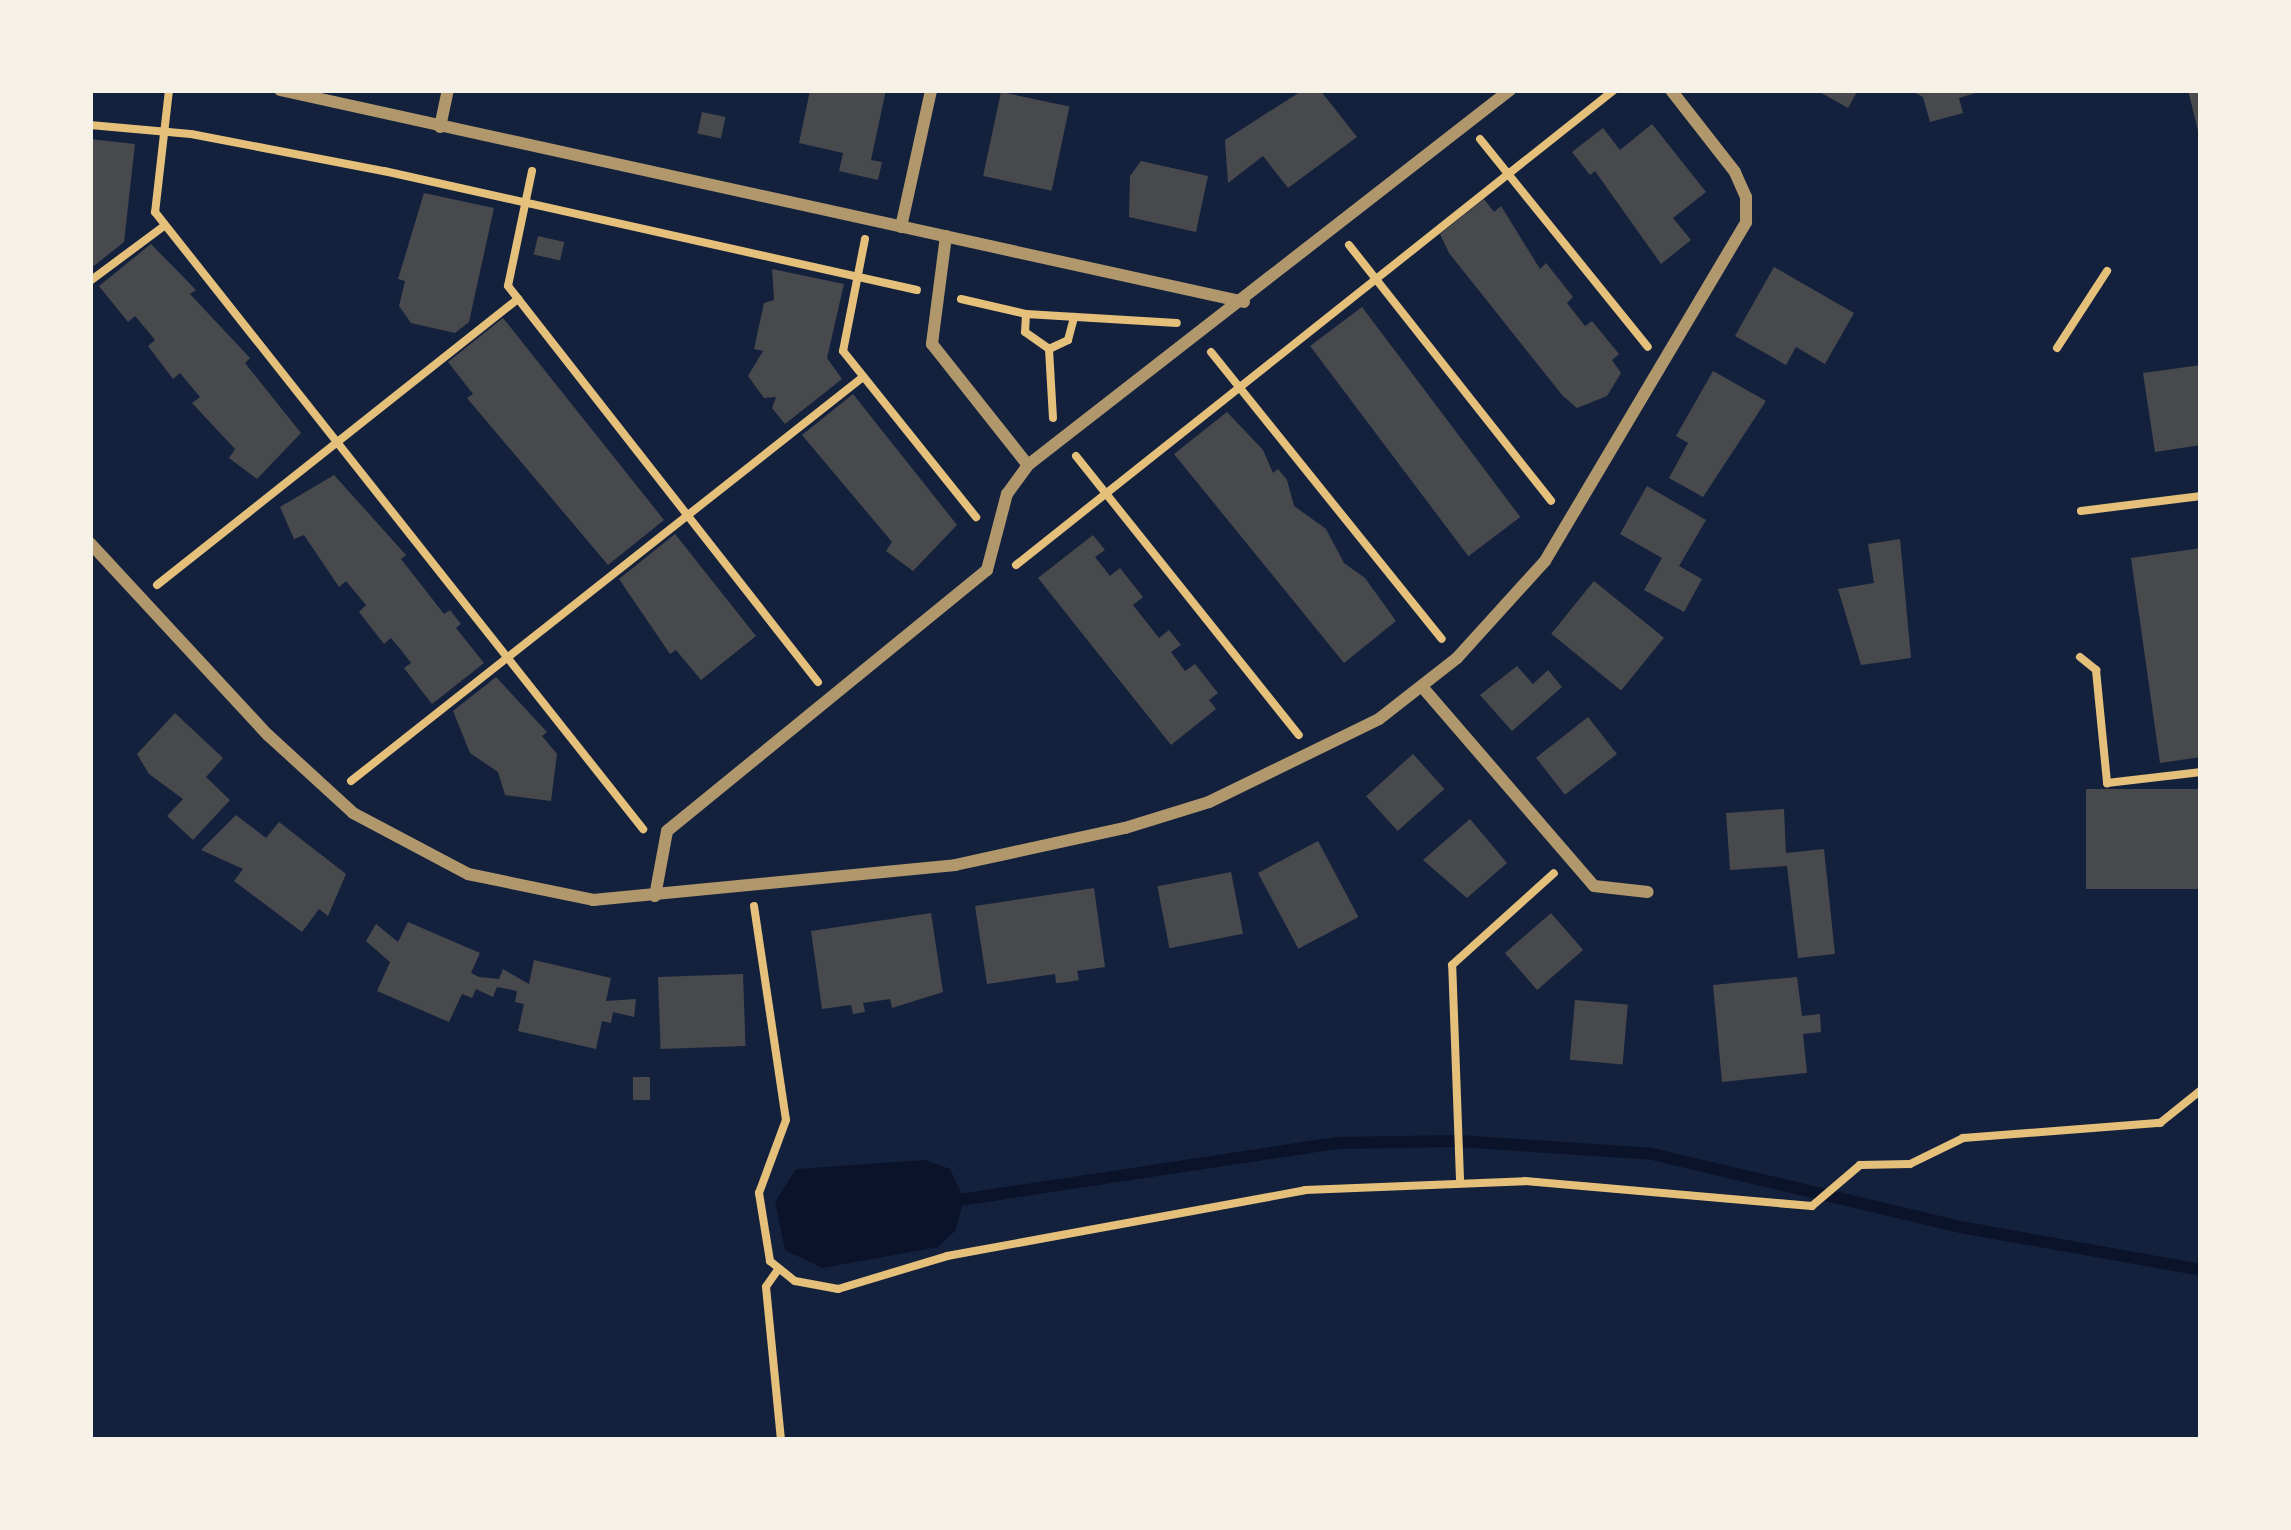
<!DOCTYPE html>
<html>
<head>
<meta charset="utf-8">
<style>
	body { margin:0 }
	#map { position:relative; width:2291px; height:1530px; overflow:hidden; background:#14213d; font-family:Ubuntu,sans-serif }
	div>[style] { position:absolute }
	.water>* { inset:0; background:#0b132b }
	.stream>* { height:12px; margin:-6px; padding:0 6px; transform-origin:6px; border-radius:6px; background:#0b132b }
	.building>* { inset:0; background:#48494c; transform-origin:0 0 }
	.path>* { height:8px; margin:-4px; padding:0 4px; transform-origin:4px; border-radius:4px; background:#e5c07b }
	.minor>* { height:12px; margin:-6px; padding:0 6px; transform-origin:6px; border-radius:6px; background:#b1986c }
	span { translate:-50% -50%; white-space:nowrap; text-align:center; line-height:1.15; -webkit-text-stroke:9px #f6f1e7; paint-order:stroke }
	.frame { position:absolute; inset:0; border:93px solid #f6f1e7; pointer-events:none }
</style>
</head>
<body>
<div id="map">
	<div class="water">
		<i style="clip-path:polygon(925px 1160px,950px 1169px,964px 1199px,955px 1231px,938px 1247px,822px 1268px,785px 1250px,775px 1202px,796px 1169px)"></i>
	</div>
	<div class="stream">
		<i style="left:953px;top:1201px;width:388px;rotate:-8.6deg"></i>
		<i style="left:1337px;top:1143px;width:121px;rotate:-0.9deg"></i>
		<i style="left:1458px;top:1141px;width:194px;rotate:3.8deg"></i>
		<i style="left:1652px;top:1154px;width:323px;rotate:13.3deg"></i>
		<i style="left:1966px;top:1228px;width:239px;rotate:10.1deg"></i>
	</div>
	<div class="building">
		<i style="clip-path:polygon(810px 90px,886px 90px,871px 160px,882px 162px,878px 180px,839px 171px,843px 153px,799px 143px)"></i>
		<i style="clip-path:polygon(1303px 90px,1320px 90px,1357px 137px,1288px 188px,1263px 156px,1228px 183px,1225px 140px)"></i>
		<i style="clip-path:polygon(1816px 90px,1858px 90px,1848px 108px)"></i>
		<i style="clip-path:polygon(1910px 90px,1981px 90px,1982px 91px,1959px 98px,1963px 113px,1930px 122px,1923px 97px)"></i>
		<i style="clip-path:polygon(2188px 90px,2201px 90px,2201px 135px,2199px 135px)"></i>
		<i style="left:1001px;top:92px;width:70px;height:86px;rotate:12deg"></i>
		<i style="left:702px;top:112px;width:24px;height:22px;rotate:12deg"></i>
		<i style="clip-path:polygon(1652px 124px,1706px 192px,1673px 218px,1691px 240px,1661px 264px,1595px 171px,1590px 175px,1572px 152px,1603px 128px,1620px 150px)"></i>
		<i style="clip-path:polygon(90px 139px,135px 144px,124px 242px,90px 269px)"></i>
		<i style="clip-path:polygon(1141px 161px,1208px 176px,1196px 232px,1129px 217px,1130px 176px)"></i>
		<i style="clip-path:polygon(424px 193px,494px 208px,469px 322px,455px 333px,411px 323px,399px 306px,405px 281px,398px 279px)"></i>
		<i style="clip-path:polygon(1484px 199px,1494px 212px,1501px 206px,1540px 269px,1546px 263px,1573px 297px,1567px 303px,1585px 326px,1592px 321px,1619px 354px,1612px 360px,1621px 373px,1607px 396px,1577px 408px,1562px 395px,1449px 253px,1440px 234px)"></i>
		<i style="left:538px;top:236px;width:27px;height:19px;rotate:13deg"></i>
		<i style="clip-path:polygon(151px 244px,196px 290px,190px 294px,250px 358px,245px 363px,301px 433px,257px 479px,229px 458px,235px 449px,192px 403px,200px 397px,180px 373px,173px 379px,148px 346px,155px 340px,146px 329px,135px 316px,128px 322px,99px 286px)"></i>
		<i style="clip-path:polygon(1774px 267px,1854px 313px,1825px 364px,1796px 347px,1786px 365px,1735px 336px)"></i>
		<i style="clip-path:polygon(772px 269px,844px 284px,827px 358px,842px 379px,785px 424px,772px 408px,776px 397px,764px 398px,748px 376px,763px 351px,754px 349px,764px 303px,774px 300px)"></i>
		<i style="left:1362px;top:307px;width:263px;height:65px;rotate:53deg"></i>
		<i style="clip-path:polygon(503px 318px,664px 520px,608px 565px,467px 398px,473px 394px,448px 362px)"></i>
		<i style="clip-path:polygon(2201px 365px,2201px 445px,2155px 452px,2143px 373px)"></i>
		<i style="clip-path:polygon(1713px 371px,1766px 401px,1703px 497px,1669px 478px,1688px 443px,1676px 436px)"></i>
		<i style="clip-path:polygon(853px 394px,957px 525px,913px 571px,886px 551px,892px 542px,802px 435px)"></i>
		<i style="clip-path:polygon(1227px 412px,1263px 450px,1273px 473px,1278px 469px,1287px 480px,1294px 506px,1326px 529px,1344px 563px,1365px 578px,1396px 621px,1344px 663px,1174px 454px)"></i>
		<i style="clip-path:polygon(334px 475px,406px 555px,401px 559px,444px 614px,450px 610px,461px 624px,456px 628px,484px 663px,432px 704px,404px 668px,411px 663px,402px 651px,391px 638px,384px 644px,359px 612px,366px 605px,346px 581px,339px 587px,304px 535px,294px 539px,280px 507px)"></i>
		<i style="clip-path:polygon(1647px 486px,1706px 520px,1679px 566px,1702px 579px,1684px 612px,1644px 590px,1662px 558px,1620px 534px)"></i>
		<i style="clip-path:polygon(675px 534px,756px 636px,701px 680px,676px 650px,670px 654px,619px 579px)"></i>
		<i style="clip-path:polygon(1093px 535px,1105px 550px,1095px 557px,1110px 576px,1120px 568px,1143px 597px,1133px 605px,1159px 638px,1169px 630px,1181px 645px,1171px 652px,1185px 671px,1195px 664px,1218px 693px,1209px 700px,1216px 709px,1171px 745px,1038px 578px)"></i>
		<i style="clip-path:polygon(1900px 539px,1911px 658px,1861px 665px,1838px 589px,1874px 583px,1868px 544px)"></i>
		<i style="clip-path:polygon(2201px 548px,2201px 757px,2160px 763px,2131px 558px)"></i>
		<i style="left:1594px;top:581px;width:90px;height:68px;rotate:39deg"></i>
		<i style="clip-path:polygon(1517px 666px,1533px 684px,1548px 670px,1562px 687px,1512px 731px,1480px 695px)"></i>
		<i style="clip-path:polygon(496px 677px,547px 732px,542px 736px,557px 754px,551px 801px,505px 795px,498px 772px,470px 753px,453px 711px)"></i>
		<i style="clip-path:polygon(175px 713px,223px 758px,206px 777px,230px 800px,193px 840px,167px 816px,183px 799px,149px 774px,137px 754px)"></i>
		<i style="left:1588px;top:717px;width:47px;height:66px;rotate:52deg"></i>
		<i style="left:1413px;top:754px;width:47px;height:63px;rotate:48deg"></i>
		<i style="left:2201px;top:789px;width:100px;height:115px;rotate:90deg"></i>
		<i style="clip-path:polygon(1784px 809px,1786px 853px,1824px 849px,1835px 954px,1798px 958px,1787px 866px,1730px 870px,1726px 813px)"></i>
		<i style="clip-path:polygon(236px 815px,266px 838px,279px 822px,346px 874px,328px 916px,319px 909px,302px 932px,234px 881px,243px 869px,201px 850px)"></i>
		<i style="clip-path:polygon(1470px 819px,1507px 863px,1467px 898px,1423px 860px)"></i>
		<i style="left:1318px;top:841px;width:86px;height:68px;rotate:62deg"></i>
		<i style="left:1231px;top:872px;width:63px;height:75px;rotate:79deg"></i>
		<i style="clip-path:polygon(1094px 888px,1105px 967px,1077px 971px,1079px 980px,1068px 982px,1056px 983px,1055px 974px,987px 984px,975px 906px)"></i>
		<i style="clip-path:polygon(931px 913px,943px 992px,892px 1008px,890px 999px,863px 1003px,865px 1012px,853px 1014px,851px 1005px,822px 1009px,811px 931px)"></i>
		<i style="left:1551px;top:913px;width:49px;height:61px;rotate:49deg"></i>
		<i style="clip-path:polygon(408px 922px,480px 953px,471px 973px,479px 977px,499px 979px,503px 969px,529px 984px,534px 960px,611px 978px,606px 1001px,636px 999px,634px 1017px,613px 1012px,611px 1023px,602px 1021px,596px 1049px,518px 1031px,524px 1004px,515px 1002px,517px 991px,497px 987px,493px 997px,476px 989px,472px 998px,462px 994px,449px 1022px,377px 991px,390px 962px,366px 941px,376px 924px,398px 942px)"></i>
		<i style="left:743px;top:974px;width:72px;height:85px;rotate:88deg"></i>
		<i style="clip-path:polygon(1797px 977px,1802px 1016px,1820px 1014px,1821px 1032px,1803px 1034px,1807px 1073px,1722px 1082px,1713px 985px)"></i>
		<i style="left:1575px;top:1000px;width:53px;height:60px;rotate:5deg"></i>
		<i style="left:633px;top:1077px;width:17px;height:23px"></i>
	</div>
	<div class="path">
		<i style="left:169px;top:90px;width:123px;rotate:96.5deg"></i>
		<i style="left:155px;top:212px;width:787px;rotate:51.66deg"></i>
		<i style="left:90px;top:125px;width:101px;rotate:5.1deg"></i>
		<i style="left:191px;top:134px;width:197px;rotate:10.9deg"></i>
		<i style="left:384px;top:171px;width:546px;rotate:12.59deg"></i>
		<i style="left:1480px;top:139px;width:267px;rotate:51.1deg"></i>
		<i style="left:532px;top:171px;width:117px;rotate:101.8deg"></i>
		<i style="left:508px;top:286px;width:503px;rotate:51.95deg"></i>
		<i style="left:865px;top:239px;width:114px;rotate:101.1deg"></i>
		<i style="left:843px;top:351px;width:213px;rotate:51.3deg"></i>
		<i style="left:1349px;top:245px;width:326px;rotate:51.7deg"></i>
		<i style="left:90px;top:281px;width:92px;rotate:-36.6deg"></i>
		<i style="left:961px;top:299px;width:67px;rotate:13deg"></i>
		<i style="left:1026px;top:314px;width:151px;rotate:3.4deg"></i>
		<i style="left:1026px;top:314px;width:18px;rotate:93deg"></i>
		<i style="left:1025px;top:332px;width:29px;rotate:35deg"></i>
		<i style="left:1049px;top:349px;width:21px;rotate:-25deg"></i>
		<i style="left:1068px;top:340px;width:24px;rotate:-75deg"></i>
		<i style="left:2057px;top:348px;width:92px;rotate:-57deg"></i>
		<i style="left:1049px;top:349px;width:69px;rotate:86.7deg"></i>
		<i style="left:1211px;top:352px;width:368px;rotate:51.2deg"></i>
		<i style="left:1076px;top:456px;width:357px;rotate:51.4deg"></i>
		<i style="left:2081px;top:511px;width:121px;rotate:-7.1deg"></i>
		<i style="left:1016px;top:565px;width:764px;rotate:-38.46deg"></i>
		<i style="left:157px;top:585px;width:461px;rotate:-38.4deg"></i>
		<i style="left:2080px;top:657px;width:21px;rotate:39deg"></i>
		<i style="left:2096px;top:670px;width:114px;rotate:84.4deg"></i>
		<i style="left:2107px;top:783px;width:95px;rotate:-6.7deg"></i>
		<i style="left:351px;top:781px;width:652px;rotate:-38.28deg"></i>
		<i style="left:754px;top:906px;width:216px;rotate:81.5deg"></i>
		<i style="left:786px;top:1120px;width:78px;rotate:110.3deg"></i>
		<i style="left:759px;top:1193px;width:69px;rotate:80.8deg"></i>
		<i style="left:770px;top:1261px;width:32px;rotate:39deg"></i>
		<i style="left:795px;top:1281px;width:44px;rotate:10.5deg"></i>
		<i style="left:838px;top:1289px;width:114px;rotate:-16.8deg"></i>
		<i style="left:947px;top:1256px;width:364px;rotate:-10.4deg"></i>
		<i style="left:1305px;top:1190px;width:220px;rotate:-2.3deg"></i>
		<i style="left:1525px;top:1181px;width:288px;rotate:5deg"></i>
		<i style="left:1812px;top:1206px;width:63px;rotate:-40.5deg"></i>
		<i style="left:1860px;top:1165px;width:50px;rotate:-1.1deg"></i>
		<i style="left:1910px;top:1164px;width:59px;rotate:-26.1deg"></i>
		<i style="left:1963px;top:1138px;width:198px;rotate:-4.4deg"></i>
		<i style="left:2160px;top:1123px;width:53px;rotate:-38.8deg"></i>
		<i style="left:1460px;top:1179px;width:214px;rotate:-92.1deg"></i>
		<i style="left:1452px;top:965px;width:137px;rotate:-42deg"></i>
		<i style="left:777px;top:1271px;width:19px;rotate:125deg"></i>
		<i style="left:766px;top:1287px;width:154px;rotate:84.4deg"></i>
	</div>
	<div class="minor">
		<i style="left:280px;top:90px;width:987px;rotate:12.4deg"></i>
		<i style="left:440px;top:127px;width:38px;rotate:-78deg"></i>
		<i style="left:901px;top:227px;width:140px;rotate:-77.6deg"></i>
		<i style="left:946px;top:236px;width:109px;rotate:97.4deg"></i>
		<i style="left:932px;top:344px;width:154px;rotate:51.6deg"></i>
		<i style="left:1028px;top:465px;width:611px;rotate:-37.88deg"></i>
		<i style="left:90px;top:543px;width:262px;rotate:47.2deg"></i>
		<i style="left:268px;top:735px;width:115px;rotate:42.5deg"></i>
		<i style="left:353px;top:813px;width:130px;rotate:27.9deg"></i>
		<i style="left:468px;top:874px;width:128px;rotate:11.7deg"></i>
		<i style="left:593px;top:900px;width:364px;rotate:-5.5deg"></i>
		<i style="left:955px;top:865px;width:174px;rotate:-12.3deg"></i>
		<i style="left:1125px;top:828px;width:88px;rotate:-17.2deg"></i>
		<i style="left:1209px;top:802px;width:189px;rotate:-26deg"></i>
		<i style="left:1379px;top:719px;width:99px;rotate:-38deg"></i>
		<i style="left:1457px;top:658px;width:131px;rotate:-47.8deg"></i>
		<i style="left:1545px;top:561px;width:394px;rotate:-59.3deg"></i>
		<i style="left:1746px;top:222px;width:25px;rotate:-90deg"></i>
		<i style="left:1746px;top:197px;width:27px;rotate:-114deg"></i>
		<i style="left:1735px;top:172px;width:104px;rotate:-128deg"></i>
		<i style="left:1424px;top:689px;width:260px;rotate:49.2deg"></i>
		<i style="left:1594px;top:886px;width:54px;rotate:6.3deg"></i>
		<i style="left:655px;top:896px;width:66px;rotate:-79.5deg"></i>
		<i style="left:667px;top:831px;width:413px;rotate:-39.2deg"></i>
		<i style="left:987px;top:570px;width:79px;rotate:-75.3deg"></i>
		<i style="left:1007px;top:494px;width:36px;rotate:-54deg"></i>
	</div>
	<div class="frame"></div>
</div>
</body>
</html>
